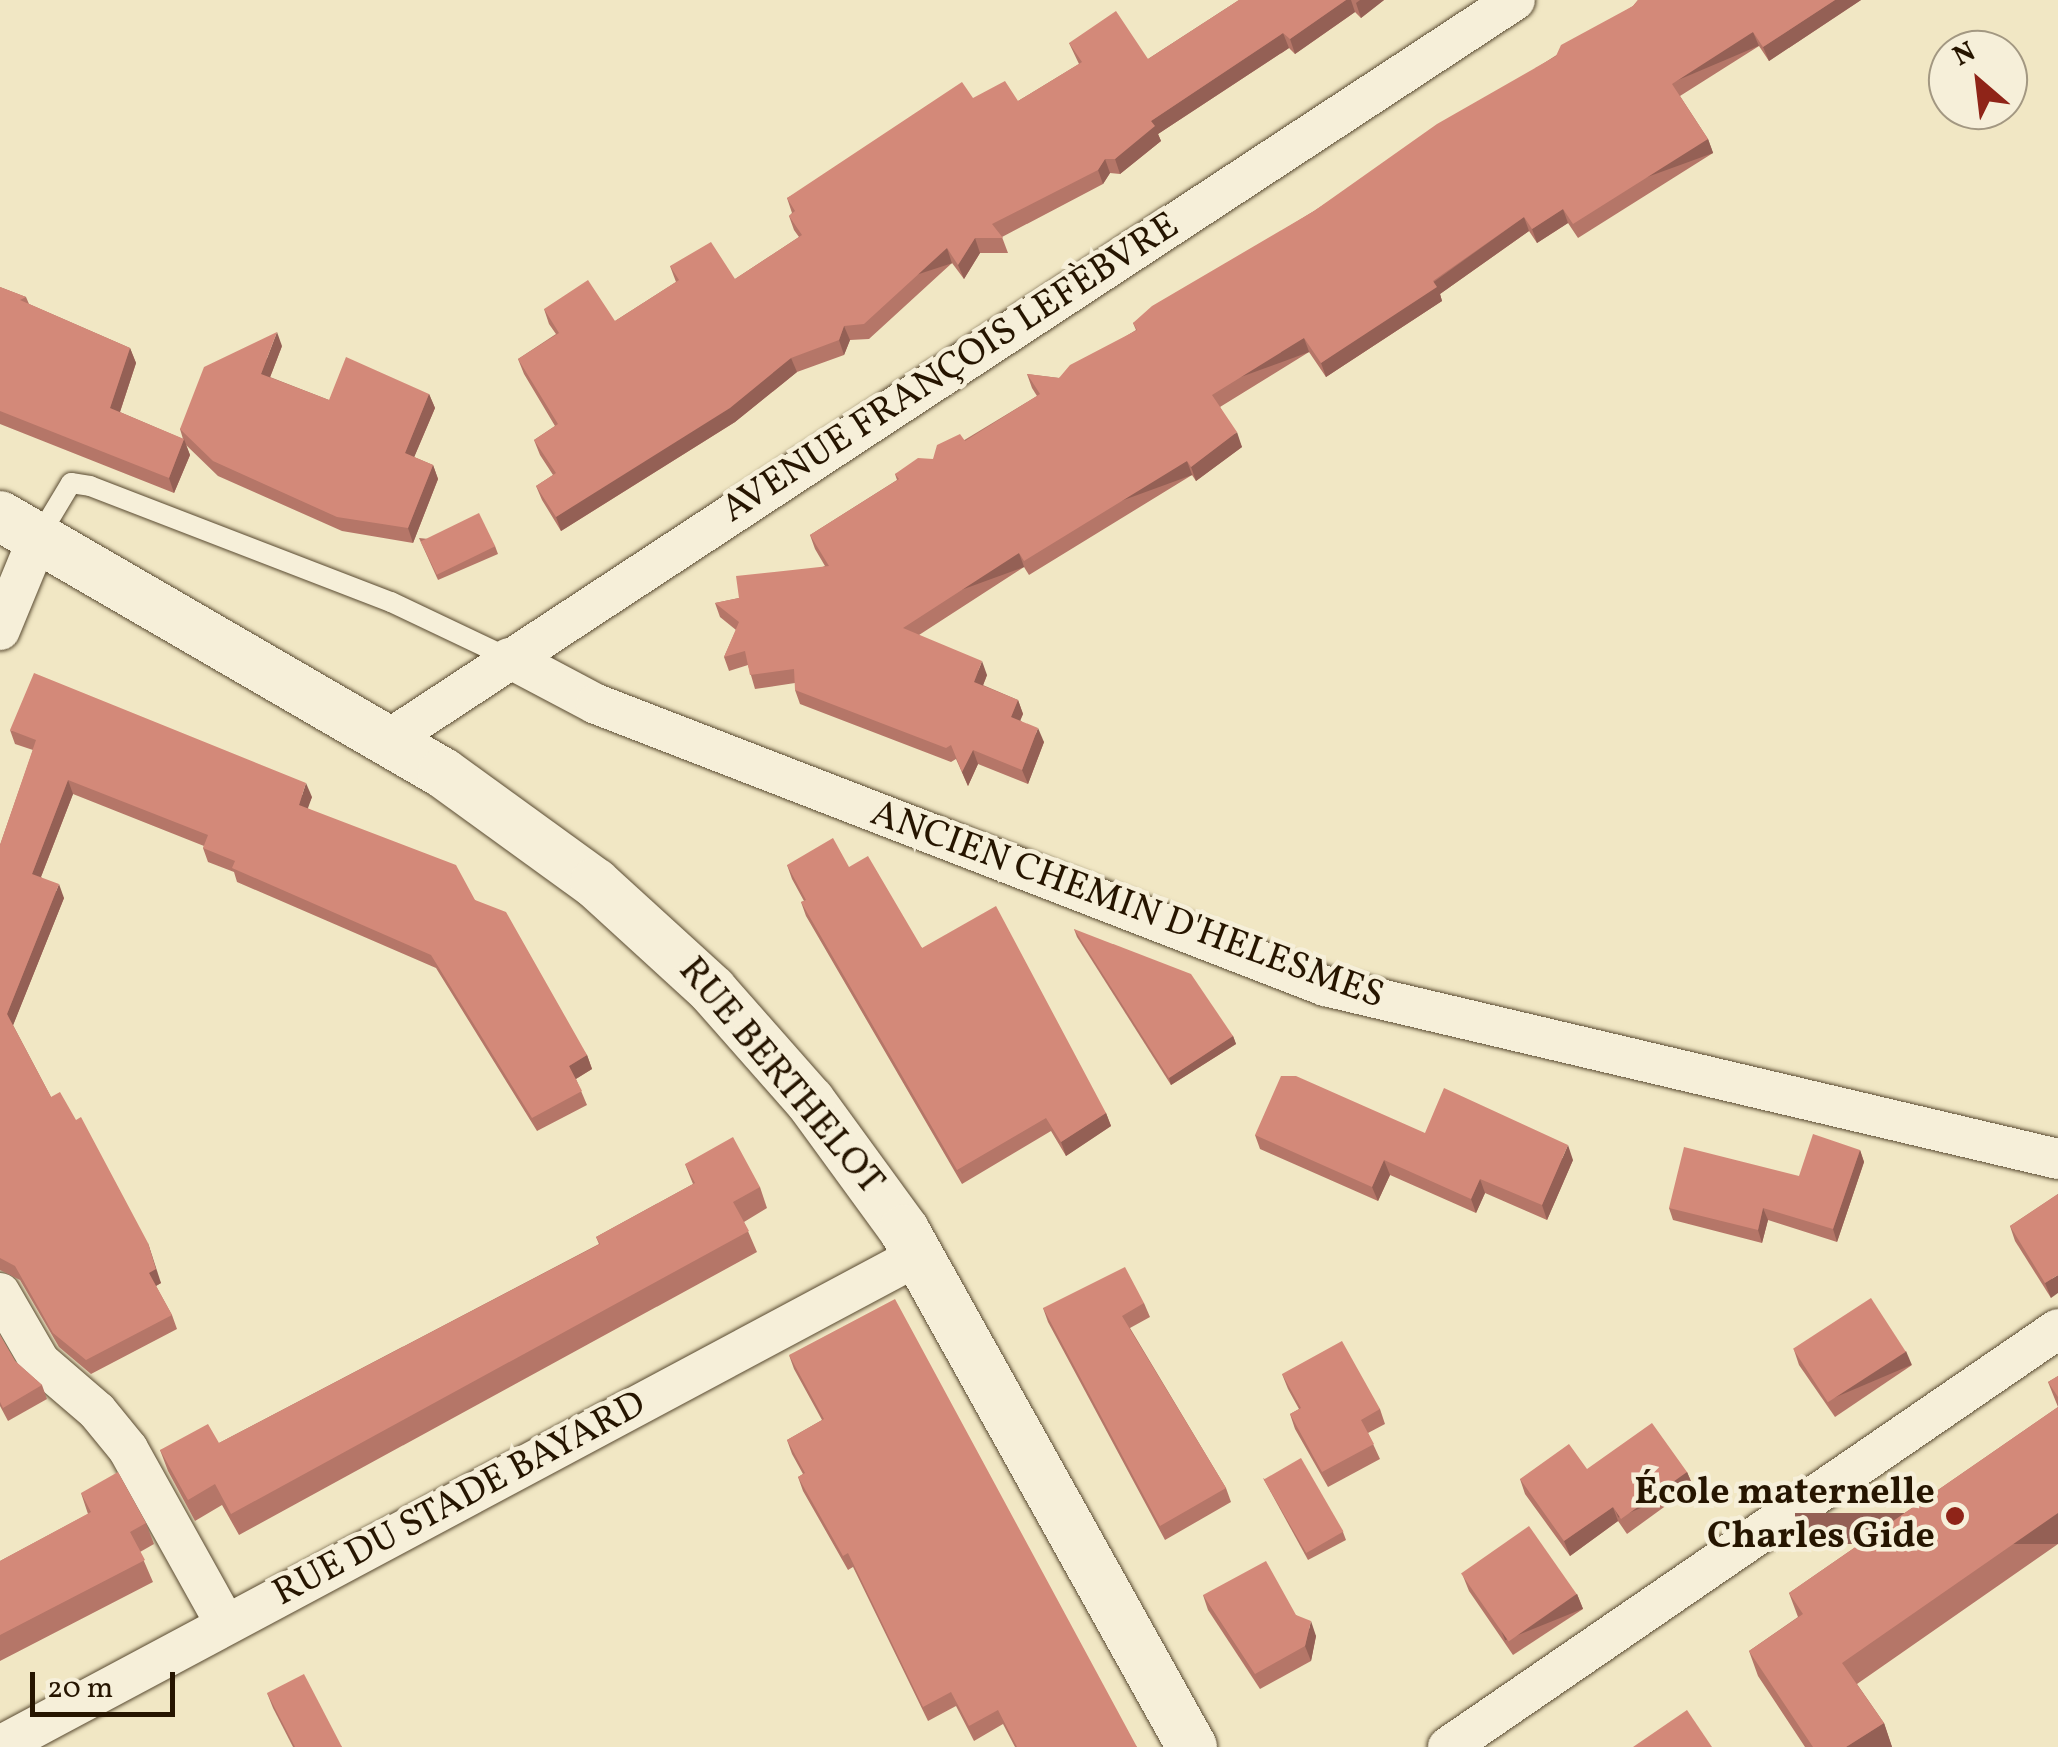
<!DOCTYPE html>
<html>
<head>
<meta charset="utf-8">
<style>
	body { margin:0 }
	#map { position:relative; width:2058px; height:1747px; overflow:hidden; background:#f1e7c4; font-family:Vollkorn,serif }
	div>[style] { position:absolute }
	.roads { filter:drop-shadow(0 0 2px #594a31) drop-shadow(0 0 2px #594a31) }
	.service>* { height:20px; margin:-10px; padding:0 10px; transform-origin:10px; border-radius:10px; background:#f6efd9 }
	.minor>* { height:40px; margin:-20px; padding:0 20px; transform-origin:20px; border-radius:20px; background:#f6efd9 }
	.tertiary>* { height:50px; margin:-25px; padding:0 25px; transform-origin:25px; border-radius:25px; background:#f6efd9 }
	.wall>* { inset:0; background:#b57668 }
	.shaded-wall>* { inset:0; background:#946055; transform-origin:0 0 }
	.building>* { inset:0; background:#d38979; transform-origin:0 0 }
	.dots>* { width:28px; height:28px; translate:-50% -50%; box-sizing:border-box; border:5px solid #f6efd9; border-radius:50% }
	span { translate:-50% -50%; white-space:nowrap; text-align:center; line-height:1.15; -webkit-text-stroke:9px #f6efd9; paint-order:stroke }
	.street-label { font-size:38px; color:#261500 }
	.poi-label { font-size:38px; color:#261500; font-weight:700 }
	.right { translate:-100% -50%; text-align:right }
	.north { position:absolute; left:1928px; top:30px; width:100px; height:100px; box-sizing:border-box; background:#f6efd9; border:2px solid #a39882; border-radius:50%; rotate:332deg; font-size:28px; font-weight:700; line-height:40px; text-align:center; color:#261500 }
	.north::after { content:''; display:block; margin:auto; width:35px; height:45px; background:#8f2418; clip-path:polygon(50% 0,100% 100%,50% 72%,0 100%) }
	.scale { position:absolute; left:30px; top:1672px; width:145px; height:45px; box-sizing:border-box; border:5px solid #261500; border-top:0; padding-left:12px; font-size:30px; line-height:35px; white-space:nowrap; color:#261500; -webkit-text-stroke:8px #f6efd9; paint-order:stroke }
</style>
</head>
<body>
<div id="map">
	<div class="roads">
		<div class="service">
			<i style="left:38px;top:538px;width:64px;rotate:-59deg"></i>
			<i style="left:71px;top:483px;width:19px;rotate:9deg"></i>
			<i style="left:90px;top:486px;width:323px;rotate:21.1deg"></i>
			<i style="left:391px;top:602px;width:131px;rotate:25.4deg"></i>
		</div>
		<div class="minor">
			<i style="left:0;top:630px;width:100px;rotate:-67.6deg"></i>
			<i style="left:509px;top:658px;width:98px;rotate:27.9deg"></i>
			<i style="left:596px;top:704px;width:782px;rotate:21.15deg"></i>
			<i style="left:1325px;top:986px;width:753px;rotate:13.28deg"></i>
			<i style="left:388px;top:740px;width:1348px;rotate:-33.29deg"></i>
			<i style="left:0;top:1293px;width:80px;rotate:59.9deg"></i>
			<i style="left:40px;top:1362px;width:75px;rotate:40.7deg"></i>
			<i style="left:97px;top:1411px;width:49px;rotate:50.8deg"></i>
			<i style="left:128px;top:1449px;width:201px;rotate:60.9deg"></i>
			<i style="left:0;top:1746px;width:1042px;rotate:-28.11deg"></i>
			<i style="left:1448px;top:1747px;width:739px;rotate:-34.42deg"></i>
		</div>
		<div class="tertiary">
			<i style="left:0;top:516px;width:512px;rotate:30.12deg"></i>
			<i style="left:443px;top:773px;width:188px;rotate:35.9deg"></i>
			<i style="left:595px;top:883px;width:159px;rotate:42.4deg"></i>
			<i style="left:712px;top:990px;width:148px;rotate:48.6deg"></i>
			<i style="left:810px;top:1101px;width:160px;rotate:53.9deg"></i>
			<i style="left:904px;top:1230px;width:592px;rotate:60.88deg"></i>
		</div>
	</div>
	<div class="wall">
		<i style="clip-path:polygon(1239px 0,1384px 0,1361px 18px,1355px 12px,1295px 54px,1289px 48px,1158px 134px,1161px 141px,1120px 174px,1110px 173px,1103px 184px,1002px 237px,1008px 253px,980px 253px,964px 279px,952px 263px,869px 339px,850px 340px,844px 355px,797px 372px,735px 422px,561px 531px,542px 500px,536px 486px,553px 475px,540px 455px,534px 440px,555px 426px,524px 374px,518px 359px,556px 334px,549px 324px,544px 309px,615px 321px,676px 282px,670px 266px,735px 279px,799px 237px,794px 230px,789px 216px,792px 213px,787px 198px,973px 98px,1018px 101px,1079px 64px,1069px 43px,1148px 59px)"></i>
		<i style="clip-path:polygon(1638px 0,1861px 0,1769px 61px,1759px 46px,1680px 96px,1708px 139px,1713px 153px,1578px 238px,1568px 223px,1537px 243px,1529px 231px,1440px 294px,1442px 301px,1326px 377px,1309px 352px,1220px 407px,1242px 447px,1196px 481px,1192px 475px,1029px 575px,1024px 567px,919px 635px,987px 675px,983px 685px,1018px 700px,1023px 714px,1020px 720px,1044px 742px,1028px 784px,978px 764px,968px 786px,956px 759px,951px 762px,800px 704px,795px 690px,795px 683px,755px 689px,748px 665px,729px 671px,724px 657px,736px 630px,720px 617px,715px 603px,739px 598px,825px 566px,815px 549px,810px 535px,897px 480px,895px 474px,933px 459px,1037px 396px,1032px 388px,1027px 374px,1059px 378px,1136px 330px,1133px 323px,1314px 211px,1633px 6px)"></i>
		<i style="clip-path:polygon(0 287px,26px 297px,29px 304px,130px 348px,136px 363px,120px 412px,183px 439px,180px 429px,282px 346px,270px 377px,329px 400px,429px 394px,435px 408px,414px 457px,433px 465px,438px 479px,413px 543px,342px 531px,218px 476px,186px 445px,190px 455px,174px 493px,0 424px)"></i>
		<i style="clip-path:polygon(419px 538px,495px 546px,498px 554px,438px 580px)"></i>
		<i style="clip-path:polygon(10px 730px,312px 797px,307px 808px,475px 900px,587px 1055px,592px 1069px,576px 1079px,587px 1105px,537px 1131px,436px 968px,237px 882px,234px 872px,208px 862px,203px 848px,204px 846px,73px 794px,41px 877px,64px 898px,13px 1025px,51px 1097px,161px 1283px,156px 1286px,172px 1315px,177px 1329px,91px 1374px,59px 1347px,20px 1280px,0 1270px,0 845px,33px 750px,15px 744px)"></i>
		<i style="clip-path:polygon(787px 865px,849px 867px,922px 948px,1106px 1113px,1111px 1126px,1066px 1156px,1051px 1131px,962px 1184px,806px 916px,801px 902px,804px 901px,792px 879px)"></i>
		<i style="clip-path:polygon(1074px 929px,1233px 1036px,1236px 1044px,1171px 1085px,1077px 937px)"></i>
		<i style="clip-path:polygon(1425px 1133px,1573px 1160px,1547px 1220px,1485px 1193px,1476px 1213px,1390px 1175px,1378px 1201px,1260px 1149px,1255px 1135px)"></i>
		<i style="clip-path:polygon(1860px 1150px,1864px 1162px,1837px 1242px,1768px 1220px,1762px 1243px,1673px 1220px,1669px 1208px,1799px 1176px)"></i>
		<i style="clip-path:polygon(685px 1164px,760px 1187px,767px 1208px,744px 1222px,757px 1252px,239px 1535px,222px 1505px,195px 1521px,168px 1471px,160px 1450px,219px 1443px,599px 1244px,596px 1237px,693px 1184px)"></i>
		<i style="clip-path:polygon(2058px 1194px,2051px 1298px,2015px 1241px,2010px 1226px)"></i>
		<i style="clip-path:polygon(1144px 1303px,1150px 1317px,1130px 1328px,1226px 1488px,1231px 1502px,1165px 1540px,1048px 1322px,1043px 1308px)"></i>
		<i style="clip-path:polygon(0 1335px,15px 1361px,42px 1385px,47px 1399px,8px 1421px,0 1406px)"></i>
		<i style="clip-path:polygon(1794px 1350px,1912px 1365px,1835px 1417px,1799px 1365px)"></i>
		<i style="clip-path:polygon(789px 1355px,1137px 1747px,1015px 1747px,1003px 1724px,974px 1741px,956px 1706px,928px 1721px,853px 1567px,848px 1570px,803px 1491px,798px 1477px,803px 1474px,792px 1454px,787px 1440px,822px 1420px,794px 1369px)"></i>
		<i style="clip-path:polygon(1282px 1374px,1380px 1409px,1385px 1424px,1368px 1433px,1380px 1459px,1328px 1487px,1295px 1429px,1290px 1414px,1299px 1409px,1288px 1389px)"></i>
		<i style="clip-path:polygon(2058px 1376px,2058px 1544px,1857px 1684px,1884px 1723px,1892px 1747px,1805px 1747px,1758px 1676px,1749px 1651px,1798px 1617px,1789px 1593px,2058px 1407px,2048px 1382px)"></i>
		<i style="clip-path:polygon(1587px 1469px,1687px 1472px,1693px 1486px,1627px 1534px,1618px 1521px,1570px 1556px,1525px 1494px,1520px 1479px)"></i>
		<i style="clip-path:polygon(1263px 1478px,1343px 1532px,1346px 1540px,1308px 1560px)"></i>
		<i style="clip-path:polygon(81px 1493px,146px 1523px,154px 1544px,140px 1552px,153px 1582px,0 1661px,0 1561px,88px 1514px)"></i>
		<i style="clip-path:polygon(1463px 1576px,1577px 1594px,1583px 1609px,1513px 1655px,1469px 1591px)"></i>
		<i style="clip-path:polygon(1203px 1595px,1296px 1615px,1316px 1636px,1311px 1661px,1260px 1689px,1208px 1610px)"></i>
		<i style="clip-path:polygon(267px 1693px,342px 1747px,293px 1747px,273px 1708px)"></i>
	</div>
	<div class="shaded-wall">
		<i style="clip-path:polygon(1346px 0,1351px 0,1355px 12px,1295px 54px,1290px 39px)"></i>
		<i style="clip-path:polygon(1360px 0,1384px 0,1361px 18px,1356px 3px)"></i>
		<i style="clip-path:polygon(1835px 0,1861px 0,1769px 61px,1763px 47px)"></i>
		<i style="left:1753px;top:32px;width:15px;height:96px;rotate:67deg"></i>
		<i style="clip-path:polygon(1283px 33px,1289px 48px,1158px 134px,1161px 141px,1120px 174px,1115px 159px,1151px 121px)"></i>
		<i style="left:1708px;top:139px;width:15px;height:160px;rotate:70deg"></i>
		<i style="clip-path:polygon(1105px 159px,1110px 173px,1103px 184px,1098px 170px)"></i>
		<i style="clip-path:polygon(1563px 209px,1568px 223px,1537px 243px,1532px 229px)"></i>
		<i style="clip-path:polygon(1524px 217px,1529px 231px,1440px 294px,1442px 301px,1326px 377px,1321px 363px)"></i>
		<i style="clip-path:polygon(975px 238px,980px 253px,964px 279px,958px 265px)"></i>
		<i style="left:947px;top:248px;width:16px;height:113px;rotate:72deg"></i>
		<i style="clip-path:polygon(844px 326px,850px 340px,844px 355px,839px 340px)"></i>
		<i style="clip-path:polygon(277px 332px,282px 346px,266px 388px,261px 374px)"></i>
		<i style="left:1304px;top:338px;width:15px;height:108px;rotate:70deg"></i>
		<i style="clip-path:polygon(130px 348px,136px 363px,116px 424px,110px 408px)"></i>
		<i style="clip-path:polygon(791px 358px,797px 372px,735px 422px,561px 531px,556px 517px)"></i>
		<i style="clip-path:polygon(429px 394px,435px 408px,410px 467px,405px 453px)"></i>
		<i style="clip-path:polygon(1237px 432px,1242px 447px,1196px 481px,1191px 467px)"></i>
		<i style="clip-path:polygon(184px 439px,190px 455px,174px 493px,169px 478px)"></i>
		<i style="left:1187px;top:461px;width:15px;height:191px;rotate:70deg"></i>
		<i style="clip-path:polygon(433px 465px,438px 479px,413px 543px,408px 528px)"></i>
		<i style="left:1019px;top:553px;width:15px;height:138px;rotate:70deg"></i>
		<i style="clip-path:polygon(982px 661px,987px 675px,979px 696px,974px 682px)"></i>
		<i style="clip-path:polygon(1018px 700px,1023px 714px,1016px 731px,1011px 717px)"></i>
		<i style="clip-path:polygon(1038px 728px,1044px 742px,1028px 784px,1022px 770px)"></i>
		<i style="clip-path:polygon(973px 750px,978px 764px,968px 786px,962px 772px)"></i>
		<i style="clip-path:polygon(68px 780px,73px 794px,37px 887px,32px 874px)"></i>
		<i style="clip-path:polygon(306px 783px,312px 797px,304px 819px,299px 805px)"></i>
		<i style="clip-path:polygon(59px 884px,64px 898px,12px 1028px,7px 1014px)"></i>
		<i style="clip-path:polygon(1233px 1036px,1236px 1044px,1171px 1085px,1169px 1078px)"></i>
		<i style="clip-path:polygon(587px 1055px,592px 1069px,574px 1080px,569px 1066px)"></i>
		<i style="clip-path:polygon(1106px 1113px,1111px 1126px,1066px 1156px,1061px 1142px)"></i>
		<i style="clip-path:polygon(1568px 1145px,1573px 1160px,1547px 1220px,1542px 1205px)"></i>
		<i style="clip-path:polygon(1860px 1150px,1864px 1162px,1837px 1242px,1833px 1229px)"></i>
		<i style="clip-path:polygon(1384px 1160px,1390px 1175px,1378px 1201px,1372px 1187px)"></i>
		<i style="clip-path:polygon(1480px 1179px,1485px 1193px,1476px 1213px,1471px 1199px)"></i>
		<i style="clip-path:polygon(1763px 1208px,1768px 1220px,1762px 1243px,1758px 1230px)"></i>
		<i style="clip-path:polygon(148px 1243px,161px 1283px,154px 1287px,149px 1273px)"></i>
		<i style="clip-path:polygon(2058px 1275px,2058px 1293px,2051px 1298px,2045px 1283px)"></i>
		<i style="left:1906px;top:1351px;width:15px;height:92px;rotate:67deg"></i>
		<i style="left:1687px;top:1472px;width:15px;height:81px;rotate:67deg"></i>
		<i style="clip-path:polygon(1613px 1507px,1618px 1521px,1570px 1556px,1564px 1541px)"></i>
		<i style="left:2058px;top:1513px;width:31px;height:263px;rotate:90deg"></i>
		<i style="left:1577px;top:1594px;width:16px;height:84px;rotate:68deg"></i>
		<i style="clip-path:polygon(1311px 1621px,1316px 1636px,1311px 1661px,1305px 1646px)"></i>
		<i style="clip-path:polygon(1884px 1723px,1892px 1747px,1846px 1747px)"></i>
	</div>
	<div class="building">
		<i style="clip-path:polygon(1239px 0,1346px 0,1290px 39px,1283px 33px,1151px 121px,1155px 126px,1115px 159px,1105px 159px,1098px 170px,992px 224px,1003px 238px,975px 238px,958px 265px,947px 248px,864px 324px,844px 326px,839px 340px,791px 358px,730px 408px,556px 517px,536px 486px,556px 473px,534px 440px,558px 424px,518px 359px,559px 333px,544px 309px,588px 280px,615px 321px,679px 280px,670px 266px,711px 242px,735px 279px,802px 235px,789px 216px,795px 211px,787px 198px,962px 82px,973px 98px,1005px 81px,1018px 101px,1082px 62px,1069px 43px,1116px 11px,1148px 59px)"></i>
		<i style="clip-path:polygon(1638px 0,1835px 0,1763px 47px,1753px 32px,1672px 84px,1708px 139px,1573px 224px,1563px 209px,1532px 229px,1524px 217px,1433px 281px,1437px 287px,1321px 363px,1304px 338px,1212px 395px,1237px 432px,1191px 467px,1187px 461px,1024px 561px,1019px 553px,903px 628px,982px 661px,974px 682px,1018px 700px,1011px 717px,1038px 728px,1022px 770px,973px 750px,962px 772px,951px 745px,946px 748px,795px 690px,794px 669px,750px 675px,745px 651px,724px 657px,739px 622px,715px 603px,739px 598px,736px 576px,829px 566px,810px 535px,899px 479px,895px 474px,918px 458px,933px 459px,937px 445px,960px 434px,965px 441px,1040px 394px,1027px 374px,1059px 378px,1070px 365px,1137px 330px,1133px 323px,1152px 306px,1314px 211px,1437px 124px,1556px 56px,1561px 45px,1633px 6px)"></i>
		<i style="clip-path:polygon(0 287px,26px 297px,20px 300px,130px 348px,110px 408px,184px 439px,169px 478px,0 411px)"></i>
		<i style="clip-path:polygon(277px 332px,261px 374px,329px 400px,346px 357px,429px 394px,405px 453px,433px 465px,408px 528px,337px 517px,213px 461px,180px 429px,204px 367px)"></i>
		<i style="left:479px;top:513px;width:37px;height:65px;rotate:64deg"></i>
		<i style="clip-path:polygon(34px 673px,306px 783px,299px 805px,456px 865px,475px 900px,506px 912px,587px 1055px,569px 1066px,582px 1091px,532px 1118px,431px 955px,232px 868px,235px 861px,203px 848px,208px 835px,68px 780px,32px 874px,59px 884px,7px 1014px,51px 1097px,60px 1092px,76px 1120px,81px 1117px,148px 1243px,156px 1269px,149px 1273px,172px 1315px,86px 1360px,53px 1333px,15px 1266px,0 1258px,0 845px,36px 740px,10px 730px)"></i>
		<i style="clip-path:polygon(833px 838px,849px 867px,868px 856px,922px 948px,996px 906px,1106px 1113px,1061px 1142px,1046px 1118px,957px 1170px,801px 902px,806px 900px,787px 865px)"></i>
		<i style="clip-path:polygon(1074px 929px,1191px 974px,1233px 1036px,1169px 1078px)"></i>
		<i style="clip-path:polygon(1281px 1076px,1296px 1076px,1425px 1133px,1444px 1088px,1568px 1145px,1542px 1205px,1480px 1179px,1471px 1199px,1384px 1160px,1372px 1187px,1255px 1135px)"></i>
		<i style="clip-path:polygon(1813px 1134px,1860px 1150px,1833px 1229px,1763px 1208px,1758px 1230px,1669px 1208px,1684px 1147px,1799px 1176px)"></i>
		<i style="clip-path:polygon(733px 1137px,760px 1187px,733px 1202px,749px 1231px,231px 1514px,215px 1484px,188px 1500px,160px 1450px,208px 1424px,219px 1443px,600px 1244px,596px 1237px,695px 1183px,685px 1164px)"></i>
		<i style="clip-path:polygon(2058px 1194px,2058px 1275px,2045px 1283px,2010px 1226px)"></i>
		<i style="clip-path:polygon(1125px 1267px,1144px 1303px,1122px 1316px,1226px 1488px,1160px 1526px,1043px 1308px)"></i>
		<i style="left:1871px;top:1298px;width:64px;height:93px;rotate:57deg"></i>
		<i style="clip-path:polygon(895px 1299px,1137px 1747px,1017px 1747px,998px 1710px,969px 1726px,951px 1692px,923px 1707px,848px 1553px,843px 1556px,798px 1477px,805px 1473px,787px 1440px,824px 1419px,789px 1355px)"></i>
		<i style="clip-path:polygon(0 1335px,15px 1361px,42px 1385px,3px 1408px,0 1402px)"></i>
		<i style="clip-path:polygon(1342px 1341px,1380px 1409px,1361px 1420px,1374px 1444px,1322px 1472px,1290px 1414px,1301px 1408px,1282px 1374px)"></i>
		<i style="clip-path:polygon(2058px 1376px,2058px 1397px,2048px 1382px)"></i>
		<i style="clip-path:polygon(2058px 1407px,2058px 1513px,1842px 1663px,1884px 1723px,1846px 1747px,1813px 1747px,1749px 1651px,1803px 1614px,1789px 1593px)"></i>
		<i style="clip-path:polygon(1652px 1423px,1687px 1472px,1621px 1519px,1613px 1507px,1564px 1541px,1520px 1479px,1569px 1444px,1587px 1469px)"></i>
		<i style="left:1301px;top:1458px;width:85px;height:43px;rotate:60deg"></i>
		<i style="clip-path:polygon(118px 1472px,146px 1523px,130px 1532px,145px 1560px,0 1635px,0 1561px,91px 1512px,81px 1493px)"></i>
		<i style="left:1529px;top:1526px;width:83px;height:83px;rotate:55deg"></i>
		<i style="clip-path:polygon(1266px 1561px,1296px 1615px,1311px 1621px,1305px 1646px,1255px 1674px,1203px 1595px)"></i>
		<i style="clip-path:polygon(304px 1674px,342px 1747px,295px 1747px,267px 1693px)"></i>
		<i style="clip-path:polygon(1687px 1710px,1712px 1747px,1633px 1747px)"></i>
	</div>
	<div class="dots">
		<i style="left:1955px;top:1516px;background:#8f2418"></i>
	</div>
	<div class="street-label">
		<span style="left:951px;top:369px;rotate:-33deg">AVENUE FRANÇOIS LEFÈBVRE</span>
		<span style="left:1127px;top:906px;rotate:20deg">ANCIEN CHEMIN D'HELESMES</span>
		<span style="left:780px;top:1077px;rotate:50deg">RUE BERTHELOT</span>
		<span style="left:460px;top:1500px;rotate:-28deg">RUE DU STADE BAYARD</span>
	</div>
	<div class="poi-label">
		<span class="right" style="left:1935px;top:1516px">École maternelle<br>Charles Gide</span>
	</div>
	<div class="north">N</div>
	<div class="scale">20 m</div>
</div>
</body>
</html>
